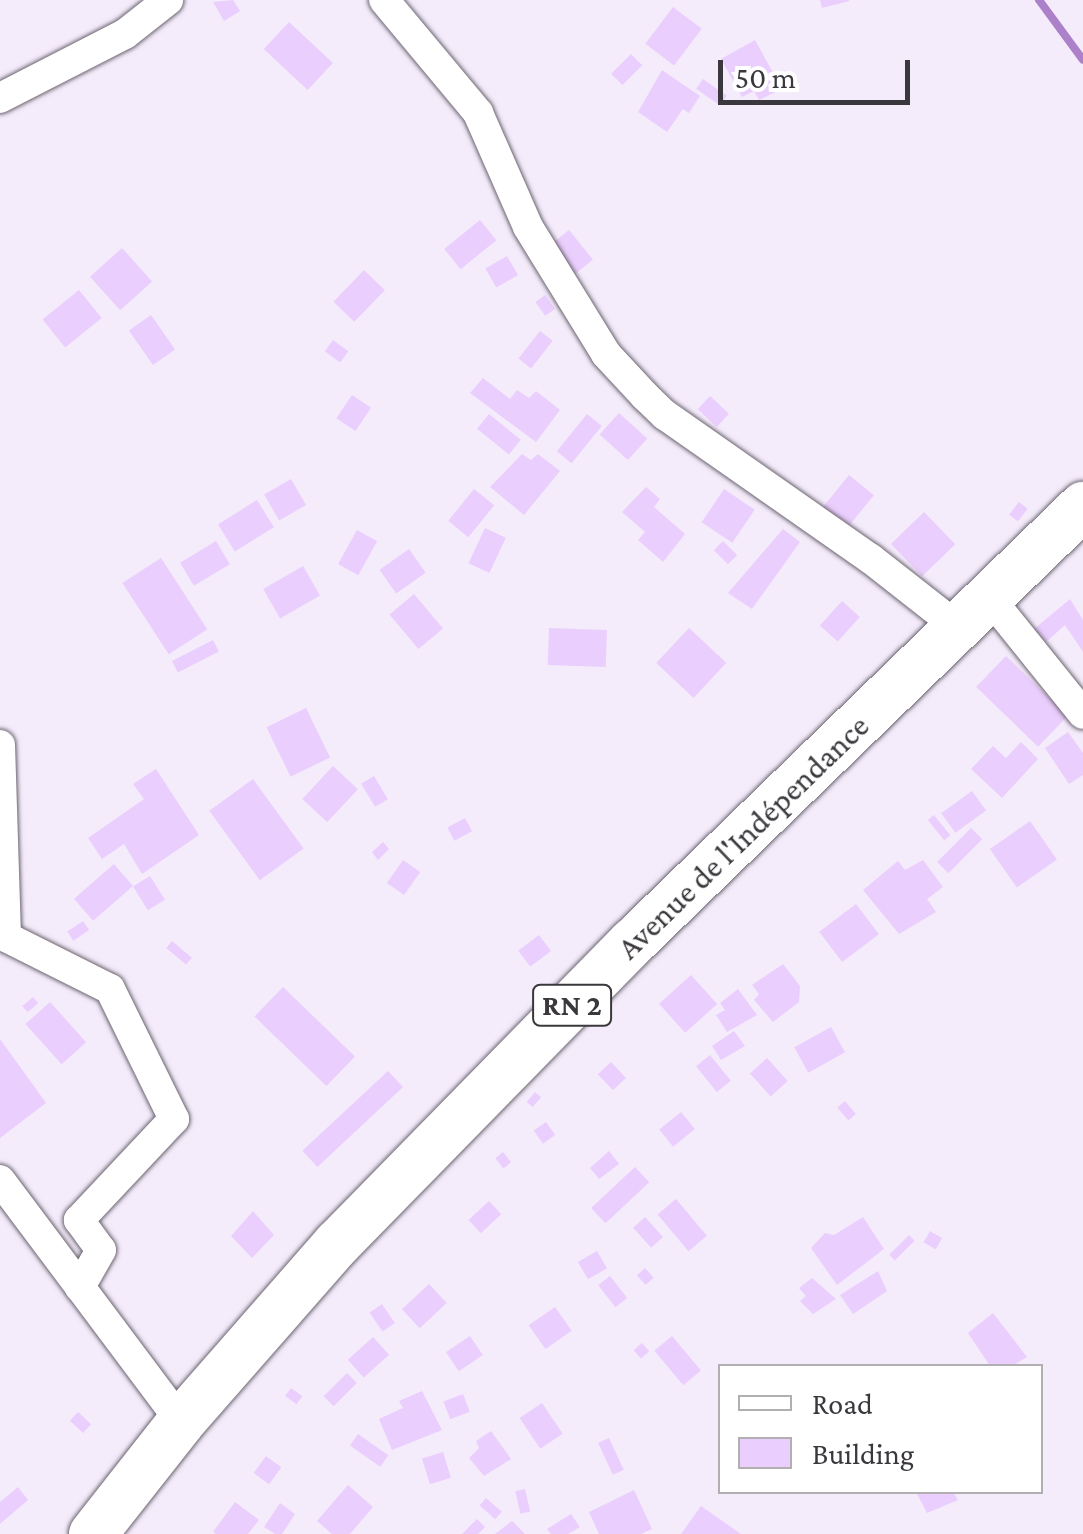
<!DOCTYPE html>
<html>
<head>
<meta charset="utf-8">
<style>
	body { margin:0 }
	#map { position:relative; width:1083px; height:1534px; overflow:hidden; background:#f5ecfb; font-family:"Crimson Pro",serif }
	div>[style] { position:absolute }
	.stream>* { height:8px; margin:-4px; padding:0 4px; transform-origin:4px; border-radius:4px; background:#ad80ca }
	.building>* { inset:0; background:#eacefd; transform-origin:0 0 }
	.roads { filter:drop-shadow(0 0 2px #6b6470) drop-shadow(0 0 2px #6b6470) }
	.street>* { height:30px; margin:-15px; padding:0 15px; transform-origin:15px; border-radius:15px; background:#fff }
	.primary>* { height:48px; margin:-24px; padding:0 24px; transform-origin:24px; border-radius:24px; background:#fff }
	span { translate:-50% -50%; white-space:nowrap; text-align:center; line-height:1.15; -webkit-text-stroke:8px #fff; paint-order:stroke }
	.shield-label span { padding:2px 8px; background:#fff; border:2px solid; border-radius:8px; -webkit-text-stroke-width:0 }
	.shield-label { font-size:30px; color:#3b383d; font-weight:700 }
	.street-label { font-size:32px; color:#3b383d }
	.legend { position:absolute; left:718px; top:1364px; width:325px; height:130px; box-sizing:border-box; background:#fff; border:2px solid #b1afb1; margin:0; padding:12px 18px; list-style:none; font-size:30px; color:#3b383d }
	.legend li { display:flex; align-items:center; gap:20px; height:50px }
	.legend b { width:50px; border:2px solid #b1afb1 }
	.scale { position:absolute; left:718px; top:60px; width:192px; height:45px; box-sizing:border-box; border:5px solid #3b383d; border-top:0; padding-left:12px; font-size:30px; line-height:35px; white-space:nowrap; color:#3b383d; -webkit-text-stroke:8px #fff; paint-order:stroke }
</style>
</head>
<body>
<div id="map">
	<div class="stream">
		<i style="left:1039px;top:0;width:74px;rotate:53.7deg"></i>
	</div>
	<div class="building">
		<i style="clip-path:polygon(233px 0,240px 11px,224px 21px,213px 2px)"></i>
		<i style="clip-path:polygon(820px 0,849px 0,849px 1px,822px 8px)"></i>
		<i style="left:673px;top:7px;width:36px;height:46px;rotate:37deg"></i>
		<i style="left:289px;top:22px;width:60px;height:37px;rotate:43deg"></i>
		<i style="clip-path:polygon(755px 40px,782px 89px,759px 100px,754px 91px,742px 97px,721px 59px)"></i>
		<i style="left:631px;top:54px;width:16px;height:28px;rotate:45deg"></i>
		<i style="clip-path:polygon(662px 70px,700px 96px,689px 113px,683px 109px,667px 132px,638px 112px)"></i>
		<i style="left:703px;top:79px;width:29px;height:12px;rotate:35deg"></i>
		<i style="left:480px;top:220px;width:26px;height:46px;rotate:51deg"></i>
		<i style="left:569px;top:230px;width:38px;height:26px;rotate:51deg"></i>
		<i style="left:122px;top:248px;width:45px;height:43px;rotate:48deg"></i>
		<i style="left:507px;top:256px;width:22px;height:25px;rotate:60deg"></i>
		<i style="left:364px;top:270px;width:29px;height:44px;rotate:44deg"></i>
		<i style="left:79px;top:290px;width:36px;height:47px;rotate:51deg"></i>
		<i style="left:545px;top:295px;width:17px;height:12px;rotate:54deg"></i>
		<i style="left:151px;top:315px;width:42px;height:27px;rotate:55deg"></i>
		<i style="left:540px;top:331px;width:16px;height:35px;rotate:38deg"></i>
		<i style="left:333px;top:340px;width:19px;height:14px;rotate:36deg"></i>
		<i style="clip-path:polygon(483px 378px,510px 399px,517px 390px,529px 398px,536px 391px,560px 410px,536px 442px,470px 393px)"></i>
		<i style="left:352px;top:395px;width:23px;height:28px;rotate:34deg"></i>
		<i style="left:710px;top:396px;width:26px;height:18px;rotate:43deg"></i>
		<i style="left:619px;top:413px;width:38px;height:29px;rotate:42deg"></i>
		<i style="left:489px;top:414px;width:41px;height:19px;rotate:39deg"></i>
		<i style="left:587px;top:414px;width:19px;height:48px;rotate:39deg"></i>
		<i style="clip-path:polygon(522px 454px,531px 460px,538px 454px,560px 471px,524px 515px,490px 487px)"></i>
		<i style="left:849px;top:475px;width:32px;height:50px;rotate:39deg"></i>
		<i style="left:291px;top:479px;width:30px;height:31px;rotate:60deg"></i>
		<i style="clip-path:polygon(646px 487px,660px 499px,654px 507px,685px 534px,663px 562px,638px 540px,645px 532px,622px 512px)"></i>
		<i style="left:474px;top:489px;width:26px;height:41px;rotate:39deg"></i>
		<i style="left:724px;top:489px;width:37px;height:40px;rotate:34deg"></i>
		<i style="left:257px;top:500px;width:32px;height:46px;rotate:58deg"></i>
		<i style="left:1019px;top:502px;width:11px;height:16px;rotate:38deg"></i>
		<i style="left:924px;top:512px;width:45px;height:46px;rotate:46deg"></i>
		<i style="left:485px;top:528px;width:23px;height:39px;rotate:25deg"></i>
		<i style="clip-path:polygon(783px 529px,800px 542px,752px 609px,728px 593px)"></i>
		<i style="left:357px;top:530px;width:23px;height:39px;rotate:29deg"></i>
		<i style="left:216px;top:541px;width:27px;height:42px;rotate:59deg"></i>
		<i style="left:723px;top:541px;width:20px;height:13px;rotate:45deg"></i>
		<i style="left:409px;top:549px;width:29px;height:36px;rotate:55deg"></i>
		<i style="left:161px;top:558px;width:85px;height:46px;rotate:57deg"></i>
		<i style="left:303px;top:566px;width:34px;height:46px;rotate:60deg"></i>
		<i style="left:414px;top:594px;width:45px;height:32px;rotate:50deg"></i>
		<i style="clip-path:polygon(1070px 599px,1083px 620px,1083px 652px,1065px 625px,1046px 642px,1034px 629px)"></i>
		<i style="left:842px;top:601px;width:24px;height:33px;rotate:42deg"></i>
		<i style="left:549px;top:628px;width:58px;height:37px;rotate:2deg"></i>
		<i style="left:689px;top:628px;width:51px;height:48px;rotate:43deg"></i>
		<i style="left:213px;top:640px;width:13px;height:46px;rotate:63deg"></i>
		<i style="left:1006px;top:656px;width:86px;height:43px;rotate:44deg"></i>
		<i style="left:306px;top:708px;width:55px;height:44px;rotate:64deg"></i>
		<i style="clip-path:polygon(1068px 732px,1083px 753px,1083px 775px,1069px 784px,1045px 748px)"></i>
		<i style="clip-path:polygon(1021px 742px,1038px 759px,1002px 798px,971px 769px,993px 746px,1006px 758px)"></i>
		<i style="left:333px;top:766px;width:34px;height:45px;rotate:43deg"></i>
		<i style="clip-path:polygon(156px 769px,199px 835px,142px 874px,124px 844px,102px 859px,88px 838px,144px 799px,133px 784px)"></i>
		<i style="left:374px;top:776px;width:27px;height:15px;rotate:59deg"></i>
		<i style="left:253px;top:779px;width:86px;height:54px;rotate:54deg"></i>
		<i style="left:972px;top:791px;width:24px;height:38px;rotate:54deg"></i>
		<i style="left:934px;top:815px;width:26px;height:8px;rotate:51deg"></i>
		<i style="left:465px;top:818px;width:15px;height:20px;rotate:62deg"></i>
		<i style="left:1030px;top:821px;width:47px;height:49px;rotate:55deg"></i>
		<i style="left:971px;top:828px;width:16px;height:48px;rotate:45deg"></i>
		<i style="clip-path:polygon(383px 842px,389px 849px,378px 860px,372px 852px)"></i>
		<i style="left:403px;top:860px;width:21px;height:28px;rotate:35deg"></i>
		<i style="clip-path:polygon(923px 860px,943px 887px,927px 899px,936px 912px,899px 934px,863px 890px,898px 861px,905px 870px)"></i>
		<i style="left:114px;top:864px;width:29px;height:53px;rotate:49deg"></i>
		<i style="left:150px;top:876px;width:28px;height:20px;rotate:58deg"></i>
		<i style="left:856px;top:904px;width:38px;height:46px;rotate:53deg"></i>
		<i style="left:83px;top:921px;width:11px;height:19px;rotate:56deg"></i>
		<i style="left:539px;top:935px;width:20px;height:26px;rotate:53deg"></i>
		<i style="left:172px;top:941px;width:26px;height:9px;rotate:40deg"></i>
		<i style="clip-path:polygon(783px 964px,800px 986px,799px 1002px,773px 1022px,754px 1000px,759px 994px,752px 985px)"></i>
		<i style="left:691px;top:975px;width:39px;height:43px;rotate:48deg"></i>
		<i style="left:283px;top:987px;width:100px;height:41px;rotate:44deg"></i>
		<i style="clip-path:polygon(738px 989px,757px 1015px,727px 1032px,716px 1015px,725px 1010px,720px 1003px)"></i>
		<i style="left:33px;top:997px;width:8px;height:14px;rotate:50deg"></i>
		<i style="left:50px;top:1002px;width:54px;height:33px;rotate:48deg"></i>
		<i style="left:831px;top:1027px;width:29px;height:42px;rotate:61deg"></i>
		<i style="clip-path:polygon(734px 1031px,745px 1046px,721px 1060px,712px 1046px)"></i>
		<i style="clip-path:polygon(0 1039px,46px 1103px,0 1138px)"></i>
		<i style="left:710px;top:1055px;width:33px;height:18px;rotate:51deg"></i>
		<i style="left:767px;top:1058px;width:31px;height:23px;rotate:48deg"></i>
		<i style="left:611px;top:1062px;width:22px;height:18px;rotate:47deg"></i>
		<i style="left:388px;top:1071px;width:22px;height:117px;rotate:47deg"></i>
		<i style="left:535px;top:1092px;width:8px;height:13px;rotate:40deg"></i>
		<i style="left:845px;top:1101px;width:17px;height:10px;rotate:50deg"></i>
		<i style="left:681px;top:1112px;width:22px;height:28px;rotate:51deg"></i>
		<i style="left:546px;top:1122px;width:16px;height:15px;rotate:55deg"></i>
		<i style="clip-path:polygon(609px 1151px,619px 1164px,599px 1179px,590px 1168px)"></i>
		<i style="left:503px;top:1152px;width:13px;height:10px;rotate:51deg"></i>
		<i style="left:635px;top:1167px;width:21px;height:60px;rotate:47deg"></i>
		<i style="left:676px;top:1199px;width:48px;height:24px;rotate:50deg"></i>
		<i style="left:489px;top:1201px;width:18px;height:28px;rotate:47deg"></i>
		<i style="clip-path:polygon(253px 1211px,274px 1235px,252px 1258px,231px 1236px)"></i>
		<i style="left:645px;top:1217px;width:27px;height:16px;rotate:48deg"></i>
		<i style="clip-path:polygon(863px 1217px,884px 1249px,837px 1285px,811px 1248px,825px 1233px,834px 1235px)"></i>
		<i style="left:930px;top:1231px;width:14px;height:13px;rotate:30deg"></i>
		<i style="left:909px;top:1235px;width:8px;height:28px;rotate:45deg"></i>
		<i style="left:597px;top:1251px;width:20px;height:22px;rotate:60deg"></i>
		<i style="left:645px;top:1268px;width:13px;height:11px;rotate:48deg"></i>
		<i style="clip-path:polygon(878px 1271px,887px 1291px,853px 1314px,840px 1295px)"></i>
		<i style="left:610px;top:1276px;width:28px;height:15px;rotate:52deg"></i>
		<i style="clip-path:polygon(812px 1278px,836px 1299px,813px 1314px,800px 1301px,806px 1296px,799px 1288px)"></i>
		<i style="left:429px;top:1284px;width:26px;height:37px;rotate:47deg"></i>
		<i style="left:382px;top:1304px;width:23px;height:15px;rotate:56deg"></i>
		<i style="left:555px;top:1307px;width:29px;height:32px;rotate:55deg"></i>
		<i style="clip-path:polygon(993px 1313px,1027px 1357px,1012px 1366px,990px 1366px,968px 1333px)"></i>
		<i style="left:470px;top:1336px;width:23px;height:29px;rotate:56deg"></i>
		<i style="left:672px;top:1336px;width:45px;height:23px;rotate:50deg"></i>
		<i style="left:373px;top:1337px;width:24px;height:34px;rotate:48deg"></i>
		<i style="left:642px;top:1343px;width:11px;height:11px;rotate:49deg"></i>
		<i style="left:347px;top:1373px;width:14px;height:33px;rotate:45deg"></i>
		<i style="left:291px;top:1388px;width:14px;height:10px;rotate:36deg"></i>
		<i style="clip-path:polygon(422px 1391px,442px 1430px,392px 1450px,379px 1419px,403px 1408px,399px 1401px)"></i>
		<i style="left:463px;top:1394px;width:19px;height:21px;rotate:69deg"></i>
		<i style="left:542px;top:1403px;width:37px;height:27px;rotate:56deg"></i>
		<i style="left:78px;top:1412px;width:18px;height:12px;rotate:43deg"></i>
		<i style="clip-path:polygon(491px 1431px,511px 1459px,484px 1476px,469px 1458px,479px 1448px,476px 1441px)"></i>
		<i style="left:358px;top:1434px;width:37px;height:14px;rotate:35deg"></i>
		<i style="left:609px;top:1438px;width:35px;height:12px;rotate:65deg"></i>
		<i style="left:443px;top:1452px;width:27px;height:22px;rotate:73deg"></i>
		<i style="left:266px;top:1456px;width:19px;height:21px;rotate:36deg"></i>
		<i style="clip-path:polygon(348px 1485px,373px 1507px,350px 1534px,332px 1534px,317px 1521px)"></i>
		<i style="clip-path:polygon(18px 1487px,28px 1500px,0 1524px,0 1502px)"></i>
		<i style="left:525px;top:1489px;width:23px;height:10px;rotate:77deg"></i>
		<i style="clip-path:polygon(634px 1490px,652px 1529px,641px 1534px,599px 1534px,589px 1512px)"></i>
		<i style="clip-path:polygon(916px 1492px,953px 1492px,958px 1500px,927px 1513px)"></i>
		<i style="left:486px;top:1498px;width:21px;height:10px;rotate:41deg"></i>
		<i style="clip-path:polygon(235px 1502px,259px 1520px,248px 1534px,216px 1534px,213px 1532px)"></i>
		<i style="clip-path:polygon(280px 1503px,295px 1514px,282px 1534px,275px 1534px,264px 1527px)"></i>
		<i style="clip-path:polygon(701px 1506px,741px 1534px,681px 1534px)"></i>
		<i style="clip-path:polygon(571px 1514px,580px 1527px,568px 1534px,551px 1534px,547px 1529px)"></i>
		<i style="clip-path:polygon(477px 1519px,485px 1527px,478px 1534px,462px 1534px)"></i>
		<i style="clip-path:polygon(512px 1521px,525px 1534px,495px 1534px)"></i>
	</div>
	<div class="roads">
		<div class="street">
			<i style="left:384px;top:0;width:147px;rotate:50.2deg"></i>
			<i style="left:478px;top:113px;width:124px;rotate:66.3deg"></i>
			<i style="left:528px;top:227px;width:149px;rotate:58.4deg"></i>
			<i style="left:606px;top:354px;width:57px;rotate:47.1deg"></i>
			<i style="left:645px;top:396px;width:28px;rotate:44deg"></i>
			<i style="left:665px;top:415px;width:251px;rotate:35deg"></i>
			<i style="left:871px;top:559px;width:112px;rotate:38.1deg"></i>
			<i style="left:0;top:98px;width:140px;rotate:-27.1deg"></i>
			<i style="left:125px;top:34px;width:55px;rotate:-38.3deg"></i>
			<i style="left:989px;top:597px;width:150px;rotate:51.2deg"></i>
			<i style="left:0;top:745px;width:192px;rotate:88.2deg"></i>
			<i style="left:6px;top:937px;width:116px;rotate:26.6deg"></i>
			<i style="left:110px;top:989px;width:145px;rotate:63.8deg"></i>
			<i style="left:174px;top:1119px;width:139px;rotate:133.2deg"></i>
			<i style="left:79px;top:1220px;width:37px;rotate:54deg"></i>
			<i style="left:101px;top:1250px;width:43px;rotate:119.6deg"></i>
			<i style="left:0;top:1180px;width:302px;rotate:53.2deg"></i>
		</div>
		<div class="primary">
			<i style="left:93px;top:1534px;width:142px;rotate:-51.8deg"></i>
			<i style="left:181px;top:1422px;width:237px;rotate:-48.8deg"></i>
			<i style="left:337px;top:1244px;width:423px;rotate:-45.6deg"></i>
			<i style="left:633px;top:942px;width:627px;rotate:-44.09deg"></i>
		</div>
	</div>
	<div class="shield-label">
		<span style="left:572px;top:1005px">RN 2</span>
	</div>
	<div class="street-label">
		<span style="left:743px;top:837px;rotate:-44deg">Avenue de l'Indépendance</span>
	</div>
	<ul class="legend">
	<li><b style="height:12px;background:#fff"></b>Road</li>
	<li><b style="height:28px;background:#eacefd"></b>Building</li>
	</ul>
	<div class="scale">50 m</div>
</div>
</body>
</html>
